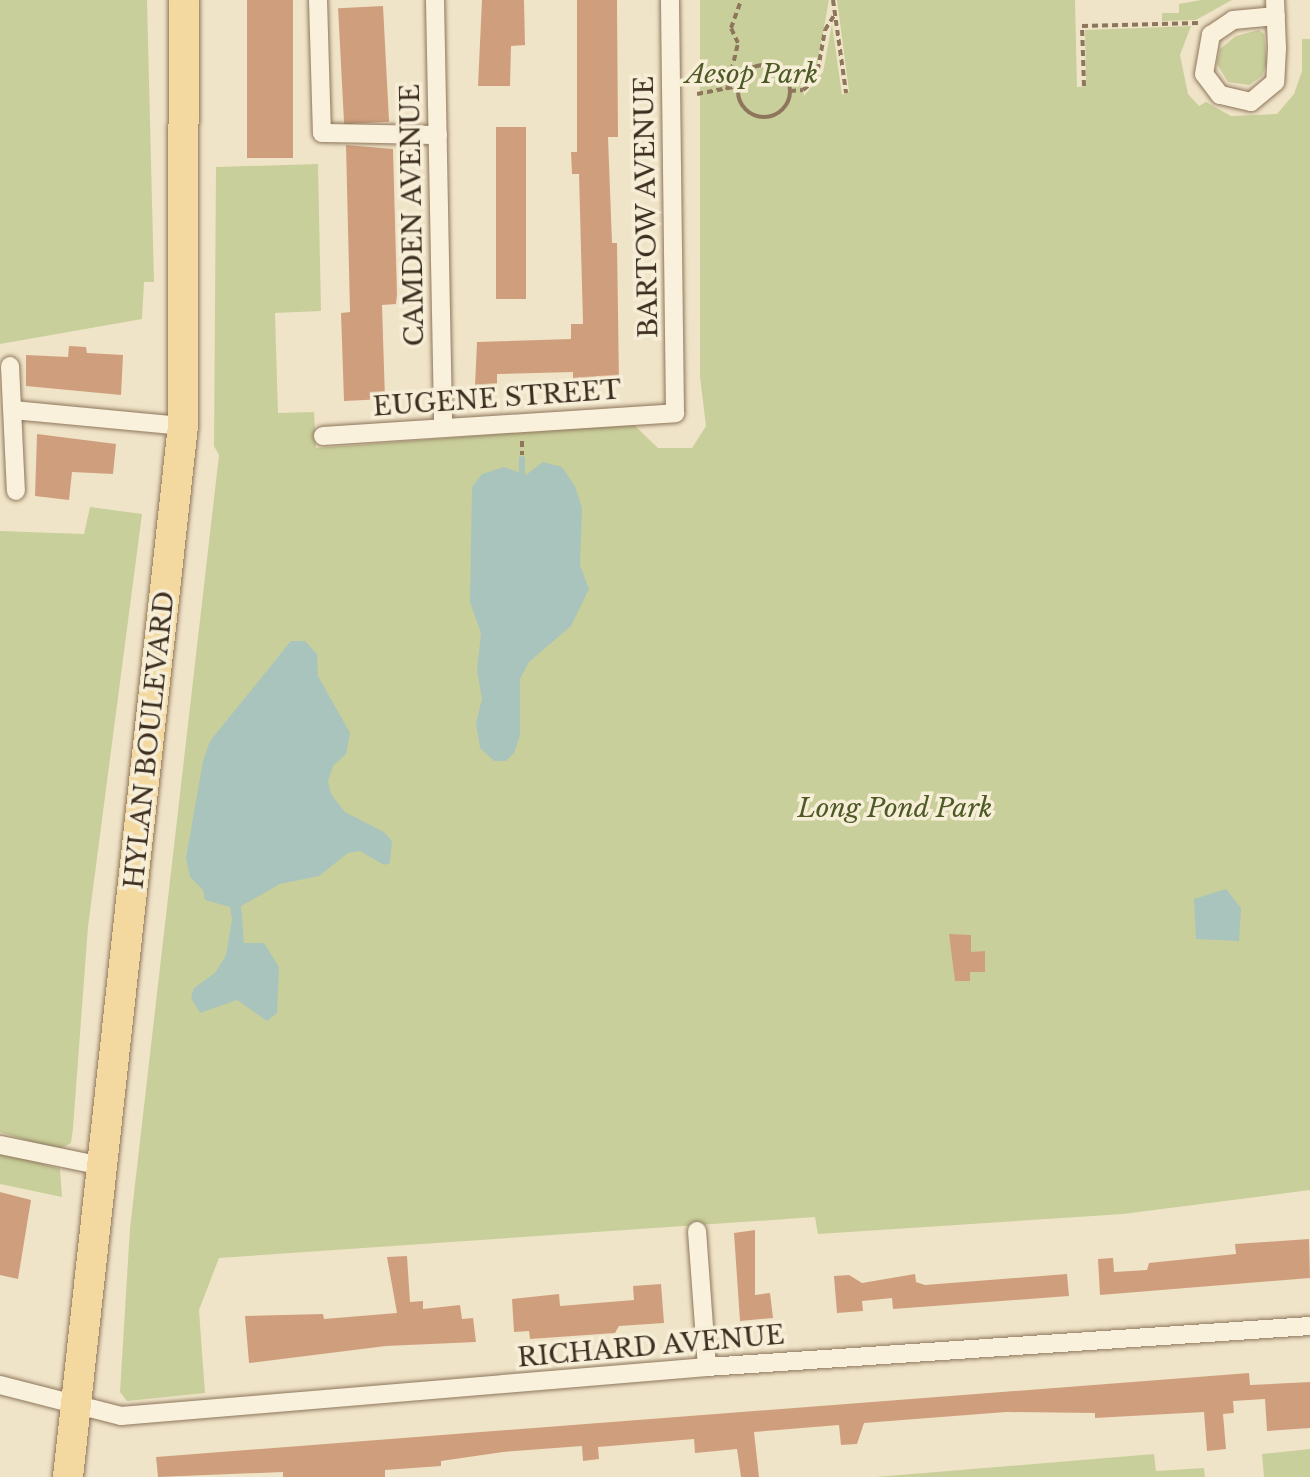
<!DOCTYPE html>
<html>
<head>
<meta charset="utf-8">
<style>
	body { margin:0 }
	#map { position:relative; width:1310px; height:1477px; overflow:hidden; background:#f0e4c8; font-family:"Libre Baskerville",serif }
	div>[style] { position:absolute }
	.green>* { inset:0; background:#c9cf9b }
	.water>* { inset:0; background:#a9c4bc }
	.stream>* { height:6px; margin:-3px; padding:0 3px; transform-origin:3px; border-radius:3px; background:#a9c4bc }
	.building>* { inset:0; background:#cf9f7d; transform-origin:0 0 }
	.path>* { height:4px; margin-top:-2px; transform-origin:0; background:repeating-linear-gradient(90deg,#8d765c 0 6px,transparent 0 10px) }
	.path>.ring { margin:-2px; padding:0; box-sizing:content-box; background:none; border:4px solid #8d765c; border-radius:50% }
	.roads { filter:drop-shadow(0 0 2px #8d765c) drop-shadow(0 0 2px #8d765c) }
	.minor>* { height:18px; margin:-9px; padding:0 9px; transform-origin:9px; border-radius:9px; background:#faf1dc }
	.primary>* { height:30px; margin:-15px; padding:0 15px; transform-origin:15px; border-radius:15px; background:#f3d9a0 }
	span { translate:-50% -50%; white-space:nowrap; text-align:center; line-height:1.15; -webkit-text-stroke:7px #f7eed8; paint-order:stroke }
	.park-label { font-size:26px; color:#4d5a26; font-style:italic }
	.street-label { font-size:26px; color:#3d2e20 }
</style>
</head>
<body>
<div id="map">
	<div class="green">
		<i style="clip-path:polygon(0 0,147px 0,154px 282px,144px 282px,142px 319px,0 344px)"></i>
		<i style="clip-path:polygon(700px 0,829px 0,816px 71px,803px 85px,804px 96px,823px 72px,832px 24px,842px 95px,849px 91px,837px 0,1075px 0,1077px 87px,1086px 86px,1085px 30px,1191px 26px,1180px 55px,1188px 94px,1199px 106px,1206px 102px,1231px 116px,1277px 114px,1294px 94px,1302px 71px,1302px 39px,1310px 39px,1310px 1190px,1123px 1214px,818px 1234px,815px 1217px,219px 1258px,199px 1310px,205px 1393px,127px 1401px,120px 1392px,130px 1228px,219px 455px,214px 446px,216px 167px,318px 164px,321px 311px,275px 313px,278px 413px,314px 412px,316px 448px,633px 424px,658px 448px,692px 448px,706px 426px,700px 377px)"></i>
		<i style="clip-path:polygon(1201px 0,1232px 0,1196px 20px,1162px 21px,1162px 13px,1179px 13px,1179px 4px)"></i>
		<i style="clip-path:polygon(1259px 30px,1264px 34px,1267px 62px,1262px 76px,1249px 85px,1228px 82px,1217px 64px,1220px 49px,1236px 36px)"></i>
		<i style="clip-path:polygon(90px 507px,142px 514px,88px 927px,73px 1128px,71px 1143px,58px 1150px,0 1132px,0 531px,84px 534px)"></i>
		<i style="clip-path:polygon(0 1151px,60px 1169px,62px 1197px,0 1184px)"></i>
		<i style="clip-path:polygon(1310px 1449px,1310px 1477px,1264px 1477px,1262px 1454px)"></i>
		<i style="clip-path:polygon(1154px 1454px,1156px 1471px,1204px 1468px,1205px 1477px,876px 1477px)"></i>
	</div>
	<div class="water">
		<i style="clip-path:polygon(543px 462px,562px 467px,575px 486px,582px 508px,580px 565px,589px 589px,571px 626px,529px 662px,520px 679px,520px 735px,514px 753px,506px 761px,494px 761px,480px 748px,476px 723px,482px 699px,477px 671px,481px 633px,470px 602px,472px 487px,482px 474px,504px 467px,526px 475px)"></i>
		<i style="clip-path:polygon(291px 641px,305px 641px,317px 654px,318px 676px,350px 733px,346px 754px,333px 766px,328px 781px,331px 794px,345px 812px,384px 832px,392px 841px,390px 863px,384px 865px,360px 851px,348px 853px,319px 876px,280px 884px,241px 906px,244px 943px,264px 943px,279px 967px,277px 1013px,267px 1021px,237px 1000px,200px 1013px,191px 998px,194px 988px,215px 973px,226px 955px,232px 919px,230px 907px,205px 900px,203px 890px,190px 877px,186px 858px,203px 761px,210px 741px)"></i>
		<i style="clip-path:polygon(1226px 889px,1241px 908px,1239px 941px,1196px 939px,1194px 899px)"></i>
	</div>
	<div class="stream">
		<i style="left:522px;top:459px;width:15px;rotate:90deg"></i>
	</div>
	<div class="building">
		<i style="left:247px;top:0;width:46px;height:158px"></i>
		<i style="clip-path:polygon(482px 0,524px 0,525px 45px,511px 46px,510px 86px,478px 86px)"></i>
		<i style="clip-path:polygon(577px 0,617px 0,618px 137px,608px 137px,612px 243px,617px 243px,619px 382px,573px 383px,573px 372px,497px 374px,497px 386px,475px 386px,477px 342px,571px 339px,571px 324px,583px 324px,579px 174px,572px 174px,571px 152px,577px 152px)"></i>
		<i style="left:383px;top:6px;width:116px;height:45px;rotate:87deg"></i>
		<i style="left:496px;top:127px;width:30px;height:172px"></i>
		<i style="clip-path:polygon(346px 145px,393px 149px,397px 294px,396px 304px,382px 305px,385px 399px,344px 401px,341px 313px,350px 312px)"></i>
		<i style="clip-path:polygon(69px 346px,86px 347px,87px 353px,123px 355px,121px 395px,26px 386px,26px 355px,68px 357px)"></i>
		<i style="clip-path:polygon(37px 434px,116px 444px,113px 474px,72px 472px,69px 500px,35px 496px)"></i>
		<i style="clip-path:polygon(949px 934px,971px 935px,971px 952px,985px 951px,985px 972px,970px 972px,970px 981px,955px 981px)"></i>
		<i style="clip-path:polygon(0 1192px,31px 1200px,18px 1279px,0 1275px)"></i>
		<i style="clip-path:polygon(755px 1230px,755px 1295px,770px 1293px,773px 1318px,740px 1321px,734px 1233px)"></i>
		<i style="clip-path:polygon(1309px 1239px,1310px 1278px,1100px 1295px,1098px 1259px,1113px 1258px,1114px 1272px,1147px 1270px,1149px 1263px,1236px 1254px,1235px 1244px)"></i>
		<i style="clip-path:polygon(407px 1256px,410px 1302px,423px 1301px,423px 1309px,460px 1305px,462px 1319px,473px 1318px,476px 1342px,386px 1346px,249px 1363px,245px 1316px,323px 1314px,324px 1319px,397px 1313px,387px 1257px)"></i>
		<i style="clip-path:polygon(915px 1274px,916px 1282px,925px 1285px,1067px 1274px,1069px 1296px,893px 1309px,892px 1298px,862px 1301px,863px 1311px,837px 1313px,834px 1276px,849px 1275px,862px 1283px)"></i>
		<i style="clip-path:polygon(661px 1284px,664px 1323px,619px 1326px,615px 1333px,530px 1339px,529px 1331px,514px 1332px,512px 1299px,559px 1294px,560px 1306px,634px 1300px,633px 1286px)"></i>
		<i style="clip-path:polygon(1249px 1373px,1250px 1385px,1310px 1382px,1310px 1428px,1267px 1431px,1265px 1399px,1233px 1401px,1234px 1413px,1223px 1414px,1226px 1449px,1207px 1451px,1204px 1412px,1095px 1418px,1095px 1413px,1006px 1412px,864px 1423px,857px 1444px,841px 1445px,839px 1425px,754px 1432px,759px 1477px,741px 1477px,737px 1449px,695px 1453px,694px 1439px,598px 1447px,599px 1459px,583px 1461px,582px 1446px,503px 1452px,441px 1461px,441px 1466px,385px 1470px,385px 1477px,283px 1477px,283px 1472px,158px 1477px,156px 1457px)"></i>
	</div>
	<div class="path">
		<i style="left:833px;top:0;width:94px;rotate:82deg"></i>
		<i class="ring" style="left:738px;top:65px;width:48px;height:48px"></i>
		<i style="left:1084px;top:86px;width:60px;rotate:-91.9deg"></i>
		<i style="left:1082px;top:26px;width:116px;rotate:-1.5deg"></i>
		<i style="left:727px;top:90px;width:48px;rotate:-76.8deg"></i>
		<i style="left:738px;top:43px;width:17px;rotate:-115deg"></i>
		<i style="left:731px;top:28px;width:30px;rotate:-70deg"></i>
		<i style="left:790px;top:91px;width:13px;rotate:-4deg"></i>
		<i style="left:803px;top:90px;width:16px;rotate:-38deg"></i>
		<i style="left:816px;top:80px;width:51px;rotate:-79.8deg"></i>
		<i style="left:825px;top:30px;width:19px;rotate:-58deg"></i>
		<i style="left:697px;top:94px;width:42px;rotate:-11deg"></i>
		<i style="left:522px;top:441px;width:14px;rotate:90deg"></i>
	</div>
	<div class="roads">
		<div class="minor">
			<i style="left:318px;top:0;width:133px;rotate:88.3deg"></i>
			<i style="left:322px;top:133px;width:116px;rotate:1deg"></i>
			<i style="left:435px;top:0;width:428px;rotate:88.9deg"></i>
			<i style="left:1275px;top:0;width:48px;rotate:87.6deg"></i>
			<i style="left:1277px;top:48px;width:34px;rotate:93deg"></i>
			<i style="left:1275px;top:82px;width:31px;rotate:140deg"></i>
			<i style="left:1251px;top:102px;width:32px;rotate:-167deg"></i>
			<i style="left:1220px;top:95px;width:26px;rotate:-127deg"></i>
			<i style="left:1204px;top:74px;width:40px;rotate:-80deg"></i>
			<i style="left:1211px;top:35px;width:27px;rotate:-34deg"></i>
			<i style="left:1233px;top:20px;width:43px;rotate:-5.3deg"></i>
			<i style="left:10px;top:366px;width:125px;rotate:87.3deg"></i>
			<i style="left:13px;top:410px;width:171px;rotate:5.4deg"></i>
			<i style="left:323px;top:436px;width:353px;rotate:-3.7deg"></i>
			<i style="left:675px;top:413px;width:413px;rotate:-90.7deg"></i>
			<i style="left:0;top:1145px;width:104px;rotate:11.6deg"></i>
			<i style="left:697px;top:1231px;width:136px;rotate:85.8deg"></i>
			<i style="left:0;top:1385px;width:125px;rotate:14.4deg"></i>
			<i style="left:121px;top:1416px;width:588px;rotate:-4.78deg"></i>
			<i style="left:707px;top:1367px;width:604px;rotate:-3.89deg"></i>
		</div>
		<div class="primary">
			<i style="left:68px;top:1477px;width:1057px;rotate:-83.76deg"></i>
			<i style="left:183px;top:426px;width:426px;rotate:-89.9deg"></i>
		</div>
	</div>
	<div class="park-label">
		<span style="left:752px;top:75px">Aesop Park</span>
		<span style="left:895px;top:809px">Long Pond Park</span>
	</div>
	<div class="street-label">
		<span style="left:647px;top:207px;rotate:-91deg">BARTOW AVENUE</span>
		<span style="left:413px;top:215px;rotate:-91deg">CAMDEN AVENUE</span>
		<span style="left:497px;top:399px;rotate:-4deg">EUGENE STREET</span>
		<span style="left:150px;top:740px;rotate:-84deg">HYLAN BOULEVARD</span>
		<span style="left:651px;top:1347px;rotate:-5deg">RICHARD AVENUE</span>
	</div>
</div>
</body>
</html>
